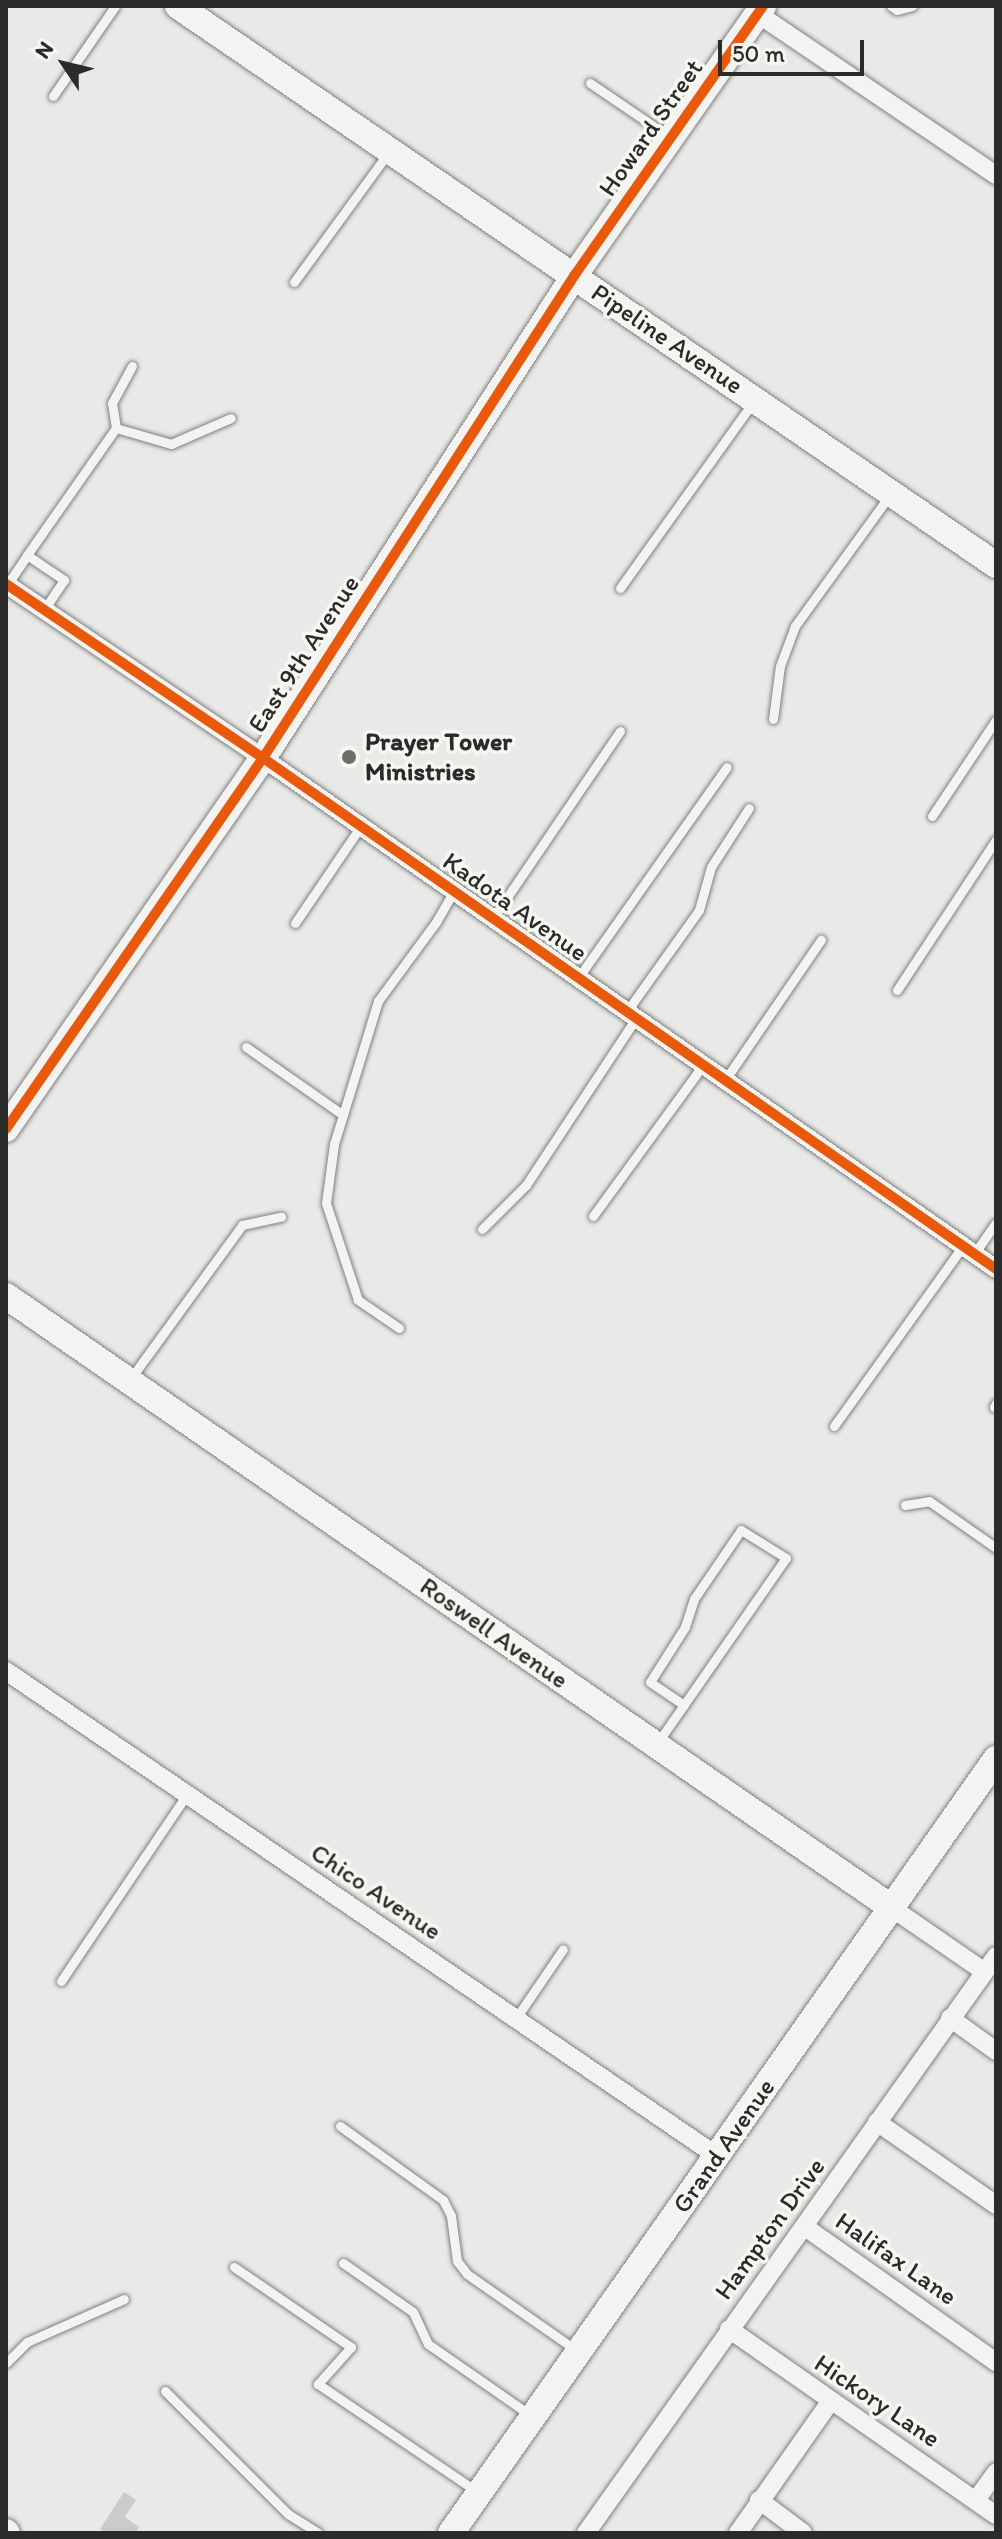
<!DOCTYPE html>
<html>
<head>
<meta charset="utf-8">
<style>
	body { margin:0 }
	#map { position:relative; width:1002px; height:2539px; overflow:hidden; background:#e9e9e7; font-family:Itim,sans-serif }
	div>[style] { position:absolute }
	.building>* { inset:0; background:#cbcbca }
	.roads { filter:drop-shadow(0 0 2px #808080) drop-shadow(0 0 2px #808080) }
	.lane>* { height:9px; margin:-4.5px; padding:0 4.5px; transform-origin:4.5px; border-radius:4.5px; background:#f3f3f1 }
	.street>* { height:18px; margin:-9px; padding:0 9px; transform-origin:9px; border-radius:9px; background:#f3f3f1 }
	.secondary>* { height:26px; margin:-13px; padding:0 13px; transform-origin:13px; border-radius:13px; background:#f3f3f1 }
	.cycleway>* { height:10px; margin:-5px; padding:0 5px; transform-origin:5px; border-radius:5px; background:#e8590c }
	.dots>* { width:22px; height:22px; translate:-50% -50%; box-sizing:border-box; border:4px solid #f6f6f2; border-radius:50% }
	span { translate:-50% -50%; white-space:nowrap; text-align:center; line-height:1.15; -webkit-text-stroke:7px #f6f6f2; paint-order:stroke }
	.street-label { font-size:26px; color:#2b2b2b }
	.poi-label { font-size:26px; color:#2b2b2b; font-weight:700 }
	.left { translate:0 -50%; text-align:left }
	.frame { position:absolute; inset:0; border:8px solid #2b2b2b; pointer-events:none }
	.north { position:absolute; left:24px; top:24px; width:80px; height:80px; -webkit-text-stroke:6px #f6f6f2; paint-order:stroke; rotate:305deg; font-size:22px; font-weight:700; line-height:32px; text-align:center; color:#2b2b2b }
	.north::after { content:''; display:block; margin:auto; width:28px; height:36px; background:#2b2b2b; clip-path:polygon(50% 0,100% 100%,50% 72%,0 100%) }
	.scale { position:absolute; left:718px; top:40px; width:146px; height:36px; box-sizing:border-box; border:4px solid #2b2b2b; border-top:0; padding-left:10px; font-size:24px; line-height:28px; white-space:nowrap; color:#2b2b2b; -webkit-text-stroke:6px #f6f6f2; paint-order:stroke }
</style>
</head>
<body>
<div id="map">
	<div class="building">
		<i style="clip-path:polygon(124px 2492px,136px 2500px,125px 2517px,139px 2527px,135px 2533px,106px 2533px,100px 2529px)"></i>
	</div>
	<div class="roads">
		<div class="lane">
			<i style="left:891px;top:6px;width:7px;rotate:34deg"></i>
			<i style="left:897px;top:10px;width:16px;rotate:-15deg"></i>
			<i style="left:590px;top:83px;width:94px;rotate:34.2deg"></i>
			<i style="left:53px;top:96px;width:109px;rotate:-55.4deg"></i>
			<i style="left:294px;top:282px;width:160px;rotate:-53.9deg"></i>
			<i style="left:116px;top:428px;width:25px;rotate:-99deg"></i>
			<i style="left:112px;top:403px;width:42px;rotate:-61.6deg"></i>
			<i style="left:27px;top:555px;width:155px;rotate:-55deg"></i>
			<i style="left:116px;top:428px;width:57px;rotate:16.2deg"></i>
			<i style="left:171px;top:444px;width:65px;rotate:-23.4deg"></i>
			<i style="left:7px;top:585px;width:36px;rotate:-56deg"></i>
			<i style="left:27px;top:555px;width:45px;rotate:34deg"></i>
			<i style="left:64px;top:580px;width:36px;rotate:124deg"></i>
			<i style="left:620px;top:588px;width:229px;rotate:-54.4deg"></i>
			<i style="left:773px;top:719px;width:53px;rotate:-82.5deg"></i>
			<i style="left:780px;top:666px;width:43px;rotate:-69.4deg"></i>
			<i style="left:795px;top:626px;width:160px;rotate:-54.1deg"></i>
			<i style="left:932px;top:816px;width:115px;rotate:-56.3deg"></i>
			<i style="left:493px;top:918px;width:226px;rotate:-55.8deg"></i>
			<i style="left:295px;top:923px;width:117px;rotate:-55.8deg"></i>
			<i style="left:578px;top:978px;width:258px;rotate:-54.8deg"></i>
			<i style="left:897px;top:990px;width:180px;rotate:-56.6deg"></i>
			<i style="left:627px;top:1011px;width:124px;rotate:-54.5deg"></i>
			<i style="left:699px;top:910px;width:45px;rotate:-74.4deg"></i>
			<i style="left:711px;top:867px;width:70px;rotate:-57.2deg"></i>
			<i style="left:246px;top:1047px;width:118px;rotate:35deg"></i>
			<i style="left:725px;top:1080px;width:170px;rotate:-55.6deg"></i>
			<i style="left:593px;top:1216px;width:187px;rotate:-53.9deg"></i>
			<i style="left:482px;top:1229px;width:62px;rotate:-45deg"></i>
			<i style="left:526px;top:1185px;width:200px;rotate:-56.6deg"></i>
			<i style="left:974px;top:1254px;width:38px;rotate:-55deg"></i>
			<i style="left:399px;top:1328px;width:50px;rotate:-145.7deg"></i>
			<i style="left:358px;top:1300px;width:102px;rotate:-108.3deg"></i>
			<i style="left:326px;top:1203px;width:60px;rotate:-82.3deg"></i>
			<i style="left:334px;top:1144px;width:150px;rotate:-72.9deg"></i>
			<i style="left:378px;top:1001px;width:98px;rotate:-53.7deg"></i>
			<i style="left:436px;top:922px;width:36px;rotate:-60deg"></i>
			<i style="left:131px;top:1378px;width:189px;rotate:-54deg"></i>
			<i style="left:242px;top:1225px;width:40px;rotate:-12deg"></i>
			<i style="left:994px;top:1407px;width:4px;rotate:-63deg"></i>
			<i style="left:834px;top:1426px;width:221px;rotate:-54.4deg"></i>
			<i style="left:905px;top:1505px;width:24px;rotate:-9deg"></i>
			<i style="left:929px;top:1501px;width:82px;rotate:35deg"></i>
			<i style="left:658px;top:1742px;width:224px;rotate:-55.2deg"></i>
			<i style="left:786px;top:1558px;width:53px;rotate:-148.1deg"></i>
			<i style="left:741px;top:1530px;width:83px;rotate:124.3deg"></i>
			<i style="left:694px;top:1599px;width:29px;rotate:108deg"></i>
			<i style="left:685px;top:1627px;width:65px;rotate:122.5deg"></i>
			<i style="left:650px;top:1682px;width:41px;rotate:34.1deg"></i>
			<i style="left:61px;top:1981px;width:225px;rotate:-56deg"></i>
			<i style="left:516px;top:2018px;width:83px;rotate:-55.7deg"></i>
			<i style="left:340px;top:2126px;width:127px;rotate:35.7deg"></i>
			<i style="left:443px;top:2200px;width:18px;rotate:63deg"></i>
			<i style="left:451px;top:2216px;width:45px;rotate:82.4deg"></i>
			<i style="left:457px;top:2261px;width:16px;rotate:52deg"></i>
			<i style="left:467px;top:2274px;width:133px;rotate:34.9deg"></i>
			<i style="left:343px;top:2263px;width:85px;rotate:35deg"></i>
			<i style="left:413px;top:2312px;width:35px;rotate:65deg"></i>
			<i style="left:428px;top:2344px;width:124px;rotate:34.8deg"></i>
			<i style="left:234px;top:2267px;width:142px;rotate:34.4deg"></i>
			<i style="left:351px;top:2347px;width:50px;rotate:131.7deg"></i>
			<i style="left:318px;top:2384px;width:191px;rotate:34.1deg"></i>
			<i style="left:6px;top:2363px;width:30px;rotate:-45deg"></i>
			<i style="left:27px;top:2342px;width:106px;rotate:-23.9deg"></i>
			<i style="left:165px;top:2391px;width:174px;rotate:45deg"></i>
			<i style="left:288px;top:2514px;width:36px;rotate:32deg"></i>
		</div>
		<div class="street">
			<i style="left:758px;top:14px;width:287px;rotate:34.1deg"></i>
			<i style="left:6px;top:584px;width:310px;rotate:34.1deg"></i>
			<i style="left:263px;top:758px;width:894px;rotate:34.88deg"></i>
			<i style="left:6px;top:1671px;width:861px;rotate:34.3deg"></i>
			<i style="left:892px;top:1908px;width:109px;rotate:34.6deg"></i>
			<i style="left:950px;top:2018px;width:57px;rotate:35.7deg"></i>
			<i style="left:877px;top:2122px;width:145px;rotate:34.9deg"></i>
			<i style="left:805px;top:2227px;width:234px;rotate:35.3deg"></i>
			<i style="left:729px;top:2329px;width:325px;rotate:34.9deg"></i>
			<i style="left:759px;top:2500px;width:55px;rotate:36.9deg"></i>
			<i style="left:976px;top:2500px;width:34px;rotate:-54deg"></i>
			<i style="left:586px;top:2533px;width:708px;rotate:-54.6deg"></i>
			<i style="left:738px;top:2533px;width:160px;rotate:-54.9deg"></i>
		</div>
		<div class="secondary">
			<i style="left:178px;top:6px;width:991px;rotate:34.35deg"></i>
			<i style="left:6px;top:1129px;width:451px;rotate:-55.3deg"></i>
			<i style="left:263px;top:758px;width:574px;rotate:-57.17deg"></i>
			<i style="left:574px;top:276px;width:330px;rotate:-55deg"></i>
			<i style="left:6px;top:1296px;width:1077px;rotate:34.63deg"></i>
			<i style="left:6px;top:2532px;width:1px;rotate:45deg"></i>
			<i style="left:451px;top:2533px;width:947px;rotate:-54.85deg"></i>
		</div>
	</div>
	<div class="cycleway">
		<i style="left:6px;top:584px;width:310px;rotate:34.1deg"></i>
		<i style="left:263px;top:758px;width:894px;rotate:34.88deg"></i>
		<i style="left:6px;top:1129px;width:451px;rotate:-55.3deg"></i>
		<i style="left:263px;top:758px;width:574px;rotate:-57.17deg"></i>
		<i style="left:574px;top:276px;width:330px;rotate:-55deg"></i>
	</div>
	<div class="dots">
		<i style="left:349px;top:757px;background:#6e6e6d"></i>
	</div>
	<div class="street-label">
		<span style="left:651px;top:128px;rotate:-55deg">Howard Street</span>
		<span style="left:667px;top:339px;rotate:34deg">Pipeline Avenue</span>
		<span style="left:304px;top:654px;rotate:-57deg">East 9th Avenue</span>
		<span style="left:515px;top:907px;rotate:35deg">Kadota Avenue</span>
		<span style="left:494px;top:1633px;rotate:35deg">Roswell Avenue</span>
		<span style="left:376px;top:1892px;rotate:34deg">Chico Avenue</span>
		<span style="left:724px;top:2146px;rotate:-55deg">Grand Avenue</span>
		<span style="left:770px;top:2229px;rotate:-54deg">Hampton Drive</span>
		<span style="left:896px;top:2259px;rotate:35deg">Halifax Lane</span>
		<span style="left:877px;top:2401px;rotate:34deg">Hickory Lane</span>
	</div>
	<div class="poi-label">
		<span class="left" style="left:365px;top:757px">Prayer Tower<br>Ministries</span>
	</div>
	<div class="frame"></div>
	<div class="north">N</div>
	<div class="scale">50 m</div>
</div>
</body>
</html>
